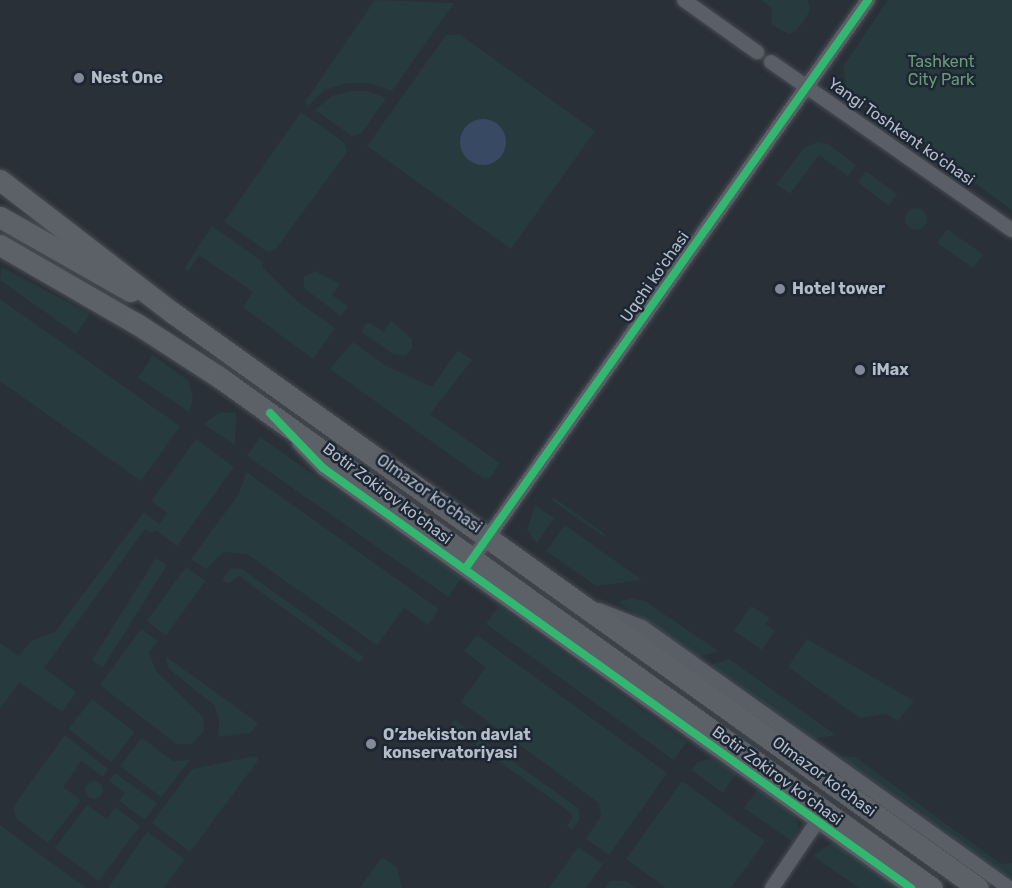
<!DOCTYPE html>
<html>
<head>
<meta charset="utf-8">
<style>
	body { margin:0 }
	#map { position:relative; width:1012px; height:888px; overflow:hidden; background:#2a3038; font-family:Rubik,sans-serif }
	div>[style] { position:absolute }
	.green>* { inset:0; background:#273a3e; transform-origin:0 0 }
	.round { border-radius:50% }
	.water>* { inset:0; background:#384963 }
	.roads { filter:drop-shadow(0 0 2px #484c53) drop-shadow(0 0 2px #484c53) }
	.street>* { height:14px; margin:-7px; padding:0 7px; transform-origin:7px; border-radius:7px; background:#5a5e66 }
	.primary>* { height:21px; margin:-10.5px; padding:0 10.5px; transform-origin:10.5px; border-radius:10.5px; background:#5c6168 }
	.cycleway>* { height:8px; margin:-4px; padding:0 4px; transform-origin:4px; border-radius:4px; background:#33b770 }
	.dots>* { width:16px; height:16px; translate:-50% -50%; box-sizing:border-box; border:3px solid #1d2633; border-radius:50% }
	span { translate:-50% -50%; white-space:nowrap; text-align:center; line-height:1.15; -webkit-text-stroke:5px #1d2633; paint-order:stroke }
	.park-label { font-size:16px; color:#6b9a76 }
	.poi-label { font-size:16px; color:#b4bcc9; font-weight:700 }
	.left { translate:0 -50%; text-align:left }
	.street-label { font-size:16px; color:#b4bcc9 }
</style>
</head>
<body>
<div id="map">
	<div class="green">
		<i style="clip-path:polygon(375px 0,454px 3px,392px 91px,370px 83px,347px 83px,325px 90px,308px 106px,305px 102px)"></i>
		<i style="clip-path:polygon(761px 0,808px 0,810px 11px,797px 30px,789px 34px,771px 24px,772px 8px)"></i>
		<i style="clip-path:polygon(888px 0,1012px 0,1012px 210px,847px 90px,843px 67px)"></i>
		<i style="clip-path:polygon(459px 34px,595px 131px,511px 249px,367px 146px,446px 35px)"></i>
		<i style="clip-path:polygon(350px 91px,368px 91px,386px 98px,361px 134px,352px 136px,315px 110px,332px 96px)"></i>
		<i style="clip-path:polygon(301px 112px,345px 143px,347px 152px,275px 250px,268px 252px,224px 222px)"></i>
		<i style="clip-path:polygon(817px 142px,828px 144px,856px 165px,848px 176px,819px 155px,790px 194px,776px 184px,803px 149px)"></i>
		<i style="left:866px;top:171px;width:39px;height:14px;rotate:37deg"></i>
		<i class="round" style="left:905px;top:208px;width:22px;height:22px"></i>
		<i style="clip-path:polygon(212px 226px,263px 262px,262px 267px,297px 301px,335px 328px,313px 359px,243px 307px,253px 292px,199px 255px,188px 272px,184px 269px)"></i>
		<i style="left:947px;top:229px;width:44px;height:17px;rotate:35deg"></i>
		<i style="clip-path:polygon(2px 267px,90px 314px,76px 334px,0 280px)"></i>
		<i style="clip-path:polygon(315px 271px,340px 284px,332px 295px,348px 306px,341px 316px,304px 288px,304px 277px)"></i>
		<i style="clip-path:polygon(0 299px,180px 426px,141px 481px,0 381px)"></i>
		<i style="clip-path:polygon(391px 321px,412px 339px,412px 349px,405px 356px,393px 354px,361px 332px,368px 322px,384px 332px)"></i>
		<i style="clip-path:polygon(353px 342px,385px 365px,432px 387px,458px 350px,472px 360px,430px 414px,500px 463px,491px 477px,484px 479px,330px 369px)"></i>
		<i style="clip-path:polygon(153px 355px,189px 381px,193px 399px,189px 412px,138px 378px)"></i>
		<i style="clip-path:polygon(236px 412px,235px 445px,203px 424px,219px 413px)"></i>
		<i style="left:260px;top:437px;width:246px;height:23px;rotate:35deg"></i>
		<i style="clip-path:polygon(196px 439px,234px 467px,177px 546px,156px 530px,153px 533px,145px 529px,44px 668px,76px 692px,62px 712px,19px 682px,0 709px,0 643px,19px 656px,31px 641px,55px 632px,144px 512px,159px 524px,167px 513px,151px 501px)"></i>
		<i style="clip-path:polygon(246px 472px,439px 609px,428px 625px,404px 608px,377px 645px,247px 554px,224px 552px,206px 569px,191px 559px,239px 494px)"></i>
		<i style="clip-path:polygon(553px 497px,605px 534px,603px 536px,553px 501px)"></i>
		<i style="clip-path:polygon(535px 505px,554px 518px,537px 543px,527px 530px)"></i>
		<i style="clip-path:polygon(565px 525px,642px 580px,596px 586px,546px 551px)"></i>
		<i style="left:156px;top:558px;width:13px;height:121px;rotate:32deg"></i>
		<i style="left:186px;top:567px;width:24px;height:67px;rotate:36deg"></i>
		<i style="clip-path:polygon(241px 568px,364px 657px,359px 663px,239px 576px,228px 584px,222px 580px,230px 569px)"></i>
		<i style="clip-path:polygon(631px 598px,645px 601px,718px 651px,696px 658px,618px 602px)"></i>
		<i style="left:499px;top:606px;width:232px;height:22px;rotate:36deg"></i>
		<i style="clip-path:polygon(751px 606px,770px 618px,765px 624px,775px 631px,762px 650px,734px 631px)"></i>
		<i style="clip-path:polygon(141px 629px,158px 641px,149px 653px,156px 671px,203px 717px,204px 731px,192px 744px,176px 744px,100px 685px)"></i>
		<i style="clip-path:polygon(477px 635px,667px 773px,609px 855px,586px 839px,601px 816px,599px 803px,461px 702px,486px 667px,464px 651px)"></i>
		<i style="clip-path:polygon(807px 639px,914px 701px,898px 721px,887px 714px,860px 718px,788px 667px)"></i>
		<i style="clip-path:polygon(165px 656px,258px 723px,251px 733px,218px 737px,219px 719px,214px 705px,169px 669px)"></i>
		<i style="clip-path:polygon(729px 659px,836px 735px,814px 739px,711px 665px)"></i>
		<i style="left:92px;top:699px;width:54px;height:38px;rotate:38deg"></i>
		<i style="clip-path:polygon(455px 720px,578px 808px,580px 819px,572px 830px,567px 826px,572px 818px,571px 813px,450px 726px)"></i>
		<i style="clip-path:polygon(65px 735px,108px 769px,103px 777px,81px 761px,63px 787px,81px 800px,48px 843px,17px 819px,13px 807px)"></i>
		<i style="clip-path:polygon(142px 738px,173px 761px,190px 760px,161px 797px,120px 766px)"></i>
		<i style="clip-path:polygon(255px 756px,259px 759px,190px 852px,152px 823px,192px 769px)"></i>
		<i style="clip-path:polygon(839px 756px,855px 757px,1001px 864px,1012px 863px,1012px 880px)"></i>
		<i style="clip-path:polygon(712px 758px,736px 774px,723px 793px,691px 770px,698px 762px)"></i>
		<i style="clip-path:polygon(115px 773px,157px 803px,145px 820px,119px 801px,125px 793px,109px 781px)"></i>
		<i class="round" style="left:85px;top:781px;width:18px;height:18px"></i>
		<i style="clip-path:polygon(682px 781px,765px 841px,731px 888px,666px 888px,626px 859px)"></i>
		<i style="clip-path:polygon(758px 789px,795px 815px,799px 828px,793px 842px,744px 808px)"></i>
		<i style="clip-path:polygon(87px 805px,107px 819px,115px 807px,140px 826px,99px 881px,55px 848px)"></i>
		<i style="clip-path:polygon(0 825px,86px 888px,0 888px)"></i>
		<i style="clip-path:polygon(147px 832px,185px 859px,164px 888px,108px 888px)"></i>
		<i style="clip-path:polygon(831px 843px,839px 844px,899px 888px,859px 888px,813px 856px)"></i>
		<i style="clip-path:polygon(578px 847px,603px 864px,586px 888px,549px 888px)"></i>
		<i style="clip-path:polygon(382px 857px,397px 867px,402px 888px,360px 888px)"></i>
		<i style="clip-path:polygon(610px 881px,626px 881px,635px 888px,605px 888px)"></i>
	</div>
	<div class="water">
		<i class="round" style="left:460px;top:119px;width:46px;height:46px"></i>
	</div>
	<div class="roads">
		<div class="street">
			<i style="left:684px;top:0;width:90px;rotate:35.5deg"></i>
			<i style="left:771px;top:62px;width:294px;rotate:34.9deg"></i>
			<i style="left:299px;top:443px;width:35px;rotate:46deg"></i>
			<i style="left:323px;top:468px;width:723px;rotate:35.54deg"></i>
			<i style="left:469px;top:564px;width:691px;rotate:-54.72deg"></i>
			<i style="left:599px;top:610px;width:46px;rotate:21.6deg"></i>
			<i style="left:642px;top:627px;width:450px;rotate:35.4deg"></i>
			<i style="left:772px;top:888px;width:82px;rotate:-55.9deg"></i>
		</div>
		<div class="primary">
			<i style="left:0;top:180px;width:218px;rotate:37.6deg"></i>
			<i style="left:173px;top:313px;width:989px;rotate:35.54deg"></i>
			<i style="left:0;top:217px;width:150px;rotate:29.6deg"></i>
			<i style="left:0;top:245px;width:158px;rotate:30deg"></i>
			<i style="left:137px;top:324px;width:98px;rotate:32.9deg"></i>
			<i style="left:219px;top:377px;width:877px;rotate:35.63deg"></i>
		</div>
	</div>
	<div class="cycleway">
		<i style="left:270px;top:413px;width:76px;rotate:46.1deg"></i>
		<i style="left:323px;top:468px;width:723px;rotate:35.54deg"></i>
		<i style="left:465px;top:569px;width:697px;rotate:-54.69deg"></i>
	</div>
	<div class="dots">
		<i style="left:79px;top:78px;background:#848b96"></i>
		<i style="left:780px;top:289px;background:#848b96"></i>
		<i style="left:860px;top:370px;background:#848b96"></i>
		<i style="left:371px;top:744px;background:#848b96"></i>
	</div>
	<div class="park-label">
		<span style="left:941px;top:71px">Tashkent<br>City Park</span>
	</div>
	<div class="poi-label">
		<span class="left" style="left:91px;top:78px">Nest One</span>
		<span class="left" style="left:792px;top:289px">Hotel tower</span>
		<span class="left" style="left:872px;top:370px">iMax</span>
		<span class="left" style="left:383px;top:744px">O’zbekiston davlat<br>konservatoriyasi</span>
	</div>
	<div class="street-label">
		<span style="left:901px;top:132px;rotate:35deg">Yangi Toshkent ko'chasi</span>
		<span style="left:655px;top:277px;rotate:-55deg">Uqchi ko'chasi</span>
		<span style="left:387px;top:494px;rotate:37deg">Botir Zokirov ko'chasi</span>
		<span style="left:429px;top:494px;rotate:35deg">Olmazor ko'chasi</span>
		<span style="left:777px;top:776px;rotate:36deg">Botir Zokirov ko'chasi</span>
		<span style="left:824px;top:777px;rotate:36deg">Olmazor ko'chasi</span>
	</div>
</div>
</body>
</html>
